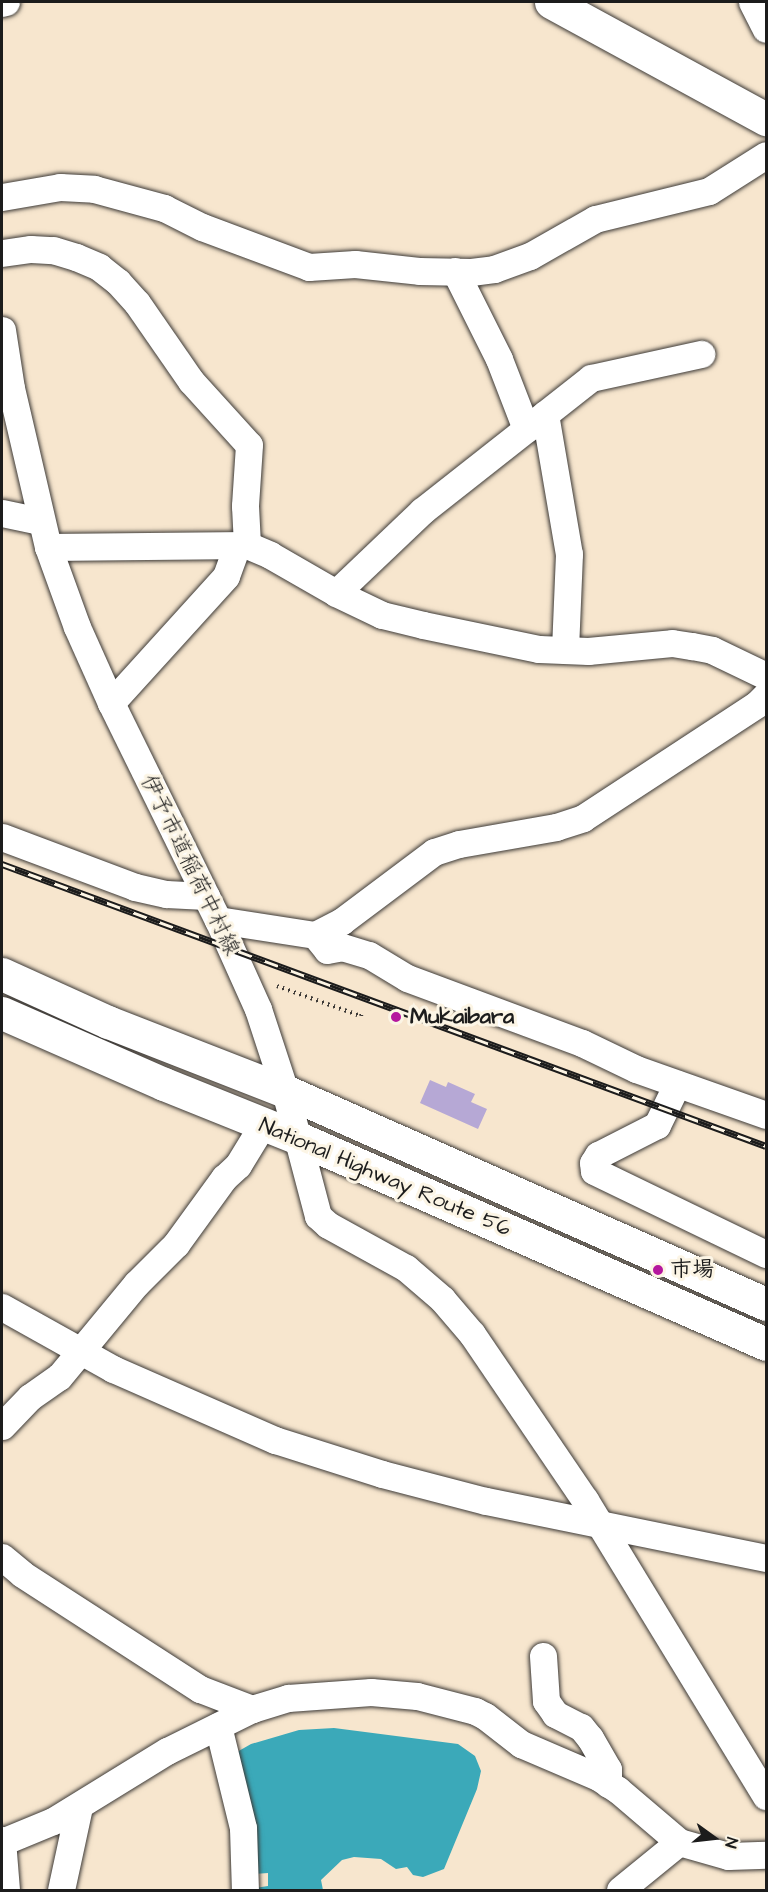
<!DOCTYPE html>
<html>
<head>
<meta charset="utf-8">
<style>
	body { margin:0 }
	#map { position:relative; width:768px; height:1892px; overflow:hidden; background:#f7e6ce; font-family:"Architects Daughter","Klee One",sans-serif }
	div>[style] { position:absolute }
	.water>* { inset:0; background:#3ba9b9 }
	.building>* { inset:0; background:#b6a8d5 }
	.path>* { height:4px; margin-top:-2px; transform-origin:0; background:repeating-linear-gradient(90deg,#3d3a37 0 1.5px,transparent 0 6px) }
	.roads { filter:drop-shadow(0 0 2px #3d3a37) drop-shadow(0 0 2px #3d3a37) }
	.minor>* { height:27px; margin:-13.5px; padding:0 13.5px; transform-origin:13.5px; border-radius:13.5px; background:#fff }
	.highway>* { height:33px; margin:-16.5px; padding:0 16.5px; transform-origin:16.5px; border-radius:16.5px; background:#fff }
	.rail>* { height:7px; margin-top:-3.5px; transform-origin:0; background:repeating-linear-gradient(90deg,#fcf5e5 0 14px,#1c1c1c 0 28px); box-sizing:border-box; border-block:2px solid #1c1c1c }
	.dots>* { width:16px; height:16px; translate:-50% -50%; box-sizing:border-box; border:3px solid #fcf5e5; border-radius:50% }
	span { translate:-50% -50%; white-space:nowrap; text-align:center; line-height:1.15; -webkit-text-stroke:6px #fcf5e5; paint-order:stroke }
	.street-label { font-size:22px; color:#1c1c1c }
	.poi-label { font-size:22px; color:#1c1c1c; font-weight:700 }
	.left { translate:0 -50%; text-align:left }
	.frame { position:absolute; inset:0; border:3px solid #1c1c1c; pointer-events:none }
	.north { position:absolute; left:684px; top:1808px; width:60px; height:60px; -webkit-text-stroke:4px #fcf5e5; paint-order:stroke; rotate:105deg; font-size:16px; font-weight:700; line-height:24px; text-align:center; color:#1c1c1c }
	.north::after { content:''; display:block; margin:auto; width:21px; height:27px; background:#1c1c1c; clip-path:polygon(50% 0,100% 100%,50% 72%,0 100%) }
</style>
</head>
<body>
<div id="map">
	<div class="water">
		<i style="clip-path:polygon(334px 1728px,458px 1744px,475px 1756px,481px 1771px,477px 1789px,444px 1869px,423px 1877px,413px 1875px,407px 1867px,396px 1869px,381px 1859px,354px 1857px,342px 1860px,321px 1880px,323px 1890px,256px 1890px,255px 1888px,268px 1886px,268px 1873px,253px 1874px,237px 1752px,251px 1744px,299px 1730px)"></i>
	</div>
	<div class="building">
		<i style="clip-path:polygon(430px 1080px,446px 1087px,448px 1082px,475px 1094px,471px 1102px,487px 1109px,478px 1129px,420px 1103px)"></i>
	</div>
	<div class="path">
		<i style="left:277px;top:986px;width:89px;rotate:19.7deg"></i>
		<i style="left:361px;top:1016px;width:4px;rotate:-76deg"></i>
	</div>
	<div class="roads">
		<div class="minor">
			<i style="left:752px;top:2px;width:30px;rotate:63deg"></i>
			<i style="left:2px;top:3px;width:4px;rotate:-14deg"></i>
			<i style="left:2px;top:197px;width:59px;rotate:-9.8deg"></i>
			<i style="left:60px;top:187px;width:34px;rotate:3deg"></i>
			<i style="left:94px;top:189px;width:73px;rotate:15.2deg"></i>
			<i style="left:164px;top:208px;width:42px;rotate:26.6deg"></i>
			<i style="left:202px;top:227px;width:114px;rotate:20.5deg"></i>
			<i style="left:309px;top:267px;width:46px;rotate:-3.7deg"></i>
			<i style="left:355px;top:264px;width:64px;rotate:6.2deg"></i>
			<i style="left:419px;top:271px;width:52px;rotate:1.1deg"></i>
			<i style="left:471px;top:272px;width:23px;rotate:-7deg"></i>
			<i style="left:494px;top:269px;width:38px;rotate:-20deg"></i>
			<i style="left:530px;top:256px;width:75px;rotate:-29.6deg"></i>
			<i style="left:595px;top:219px;width:117px;rotate:-13.8deg"></i>
			<i style="left:709px;top:191px;width:67px;rotate:-32.3deg"></i>
			<i style="left:2px;top:253px;width:29px;rotate:-8deg"></i>
			<i style="left:31px;top:249px;width:22px;rotate:3deg"></i>
			<i style="left:53px;top:250px;width:24px;rotate:17deg"></i>
			<i style="left:76px;top:257px;width:25px;rotate:23deg"></i>
			<i style="left:99px;top:267px;width:24px;rotate:38deg"></i>
			<i style="left:118px;top:282px;width:28px;rotate:48deg"></i>
			<i style="left:137px;top:303px;width:95px;rotate:55.3deg"></i>
			<i style="left:191px;top:381px;width:86px;rotate:47.8deg"></i>
			<i style="left:249px;top:445px;width:61px;rotate:93.8deg"></i>
			<i style="left:245px;top:506px;width:39px;rotate:87deg"></i>
			<i style="left:455px;top:271px;width:98px;rotate:63.4deg"></i>
			<i style="left:499px;top:359px;width:75px;rotate:68.9deg"></i>
			<i style="left:2px;top:330px;width:59px;rotate:81.2deg"></i>
			<i style="left:11px;top:388px;width:163px;rotate:76.9deg"></i>
			<i style="left:48px;top:547px;width:85px;rotate:70.1deg"></i>
			<i style="left:77px;top:627px;width:83px;rotate:65.9deg"></i>
			<i style="left:111px;top:703px;width:242px;rotate:63.8deg"></i>
			<i style="left:218px;top:920px;width:98px;rotate:65.8deg"></i>
			<i style="left:258px;top:1009px;width:86px;rotate:71.8deg"></i>
			<i style="left:285px;top:1091px;width:129px;rotate:75.2deg"></i>
			<i style="left:318px;top:1216px;width:13px;rotate:42deg"></i>
			<i style="left:328px;top:1225px;width:89px;rotate:28.9deg"></i>
			<i style="left:406px;top:1268px;width:48px;rotate:40.7deg"></i>
			<i style="left:442px;top:1299px;width:46px;rotate:49.4deg"></i>
			<i style="left:472px;top:1334px;width:201px;rotate:55.8deg"></i>
			<i style="left:585px;top:1500px;width:347px;rotate:58.6deg"></i>
			<i style="left:545px;top:414px;width:142px;rotate:80.3deg"></i>
			<i style="left:569px;top:554px;width:96px;rotate:92.4deg"></i>
			<i style="left:2px;top:513px;width:40px;rotate:12deg"></i>
			<i style="left:48px;top:547px;width:199px;rotate:-0.6deg"></i>
			<i style="left:247px;top:545px;width:25px;rotate:23deg"></i>
			<i style="left:270px;top:555px;width:76px;rotate:29.9deg"></i>
			<i style="left:336px;top:593px;width:51px;rotate:25.6deg"></i>
			<i style="left:382px;top:615px;width:42px;rotate:13.7deg"></i>
			<i style="left:423px;top:625px;width:118px;rotate:11.7deg"></i>
			<i style="left:539px;top:649px;width:49px;rotate:2.3deg"></i>
			<i style="left:588px;top:651px;width:84px;rotate:-5.4deg"></i>
			<i style="left:672px;top:643px;width:20px;rotate:9deg"></i>
			<i style="left:692px;top:646px;width:20px;rotate:11deg"></i>
			<i style="left:712px;top:650px;width:60px;rotate:25.7deg"></i>
			<i style="left:336px;top:593px;width:119px;rotate:-43.6deg"></i>
			<i style="left:422px;top:511px;width:215px;rotate:-38.2deg"></i>
			<i style="left:591px;top:378px;width:113px;rotate:-12.3deg"></i>
			<i style="left:111px;top:703px;width:171px;rotate:-47.8deg"></i>
			<i style="left:226px;top:576px;width:32px;rotate:-70deg"></i>
			<i style="left:2px;top:837px;width:142px;rotate:20.6deg"></i>
			<i style="left:135px;top:887px;width:32px;rotate:13deg"></i>
			<i style="left:166px;top:894px;width:40px;rotate:2.9deg"></i>
			<i style="left:218px;top:920px;width:98px;rotate:8.8deg"></i>
			<i style="left:315px;top:935px;width:30px;rotate:-27deg"></i>
			<i style="left:342px;top:921px;width:115px;rotate:-36.9deg"></i>
			<i style="left:434px;top:852px;width:26px;rotate:-18deg"></i>
			<i style="left:459px;top:844px;width:98px;rotate:-9.9deg"></i>
			<i style="left:556px;top:827px;width:28px;rotate:-18deg"></i>
			<i style="left:583px;top:818px;width:208px;rotate:-33.2deg"></i>
			<i style="left:757px;top:704px;width:13px;rotate:-45deg"></i>
			<i style="left:315px;top:935px;width:19px;rotate:51deg"></i>
			<i style="left:327px;top:950px;width:15px;rotate:-11deg"></i>
			<i style="left:342px;top:947px;width:28px;rotate:17deg"></i>
			<i style="left:369px;top:955px;width:44px;rotate:31.2deg"></i>
			<i style="left:407px;top:978px;width:187px;rotate:20.4deg"></i>
			<i style="left:582px;top:1043px;width:60px;rotate:25.7deg"></i>
			<i style="left:636px;top:1069px;width:138px;rotate:19.5deg"></i>
			<i style="left:677px;top:1084px;width:46px;rotate:116deg"></i>
			<i style="left:657px;top:1125px;width:66px;rotate:153deg"></i>
			<i style="left:598px;top:1155px;width:9px;rotate:122deg"></i>
			<i style="left:593px;top:1163px;width:8px;rotate:83deg"></i>
			<i style="left:594px;top:1171px;width:191px;rotate:25.8deg"></i>
			<i style="left:2px;top:1307px;width:127px;rotate:29.2deg"></i>
			<i style="left:113px;top:1369px;width:177px;rotate:23.7deg"></i>
			<i style="left:275px;top:1440px;width:112px;rotate:17.6deg"></i>
			<i style="left:382px;top:1474px;width:107px;rotate:14.6deg"></i>
			<i style="left:486px;top:1501px;width:286px;rotate:11.5deg"></i>
			<i style="left:2px;top:1426px;width:40px;rotate:-46deg"></i>
			<i style="left:30px;top:1397px;width:35px;rotate:-35deg"></i>
			<i style="left:59px;top:1377px;width:121px;rotate:-50.4deg"></i>
			<i style="left:136px;top:1284px;width:57px;rotate:-45deg"></i>
			<i style="left:176px;top:1244px;width:82px;rotate:-54deg"></i>
			<i style="left:224px;top:1178px;width:19px;rotate:-43deg"></i>
			<i style="left:238px;top:1165px;width:48px;rotate:-58.6deg"></i>
			<i style="left:2px;top:1557px;width:26px;rotate:40deg"></i>
			<i style="left:22px;top:1574px;width:212px;rotate:32.9deg"></i>
			<i style="left:200px;top:1689px;width:56px;rotate:21deg"></i>
			<i style="left:543px;top:1656px;width:45px;rotate:86.2deg"></i>
			<i style="left:546px;top:1701px;width:16px;rotate:55deg"></i>
			<i style="left:555px;top:1714px;width:29px;rotate:27deg"></i>
			<i style="left:581px;top:1727px;width:14px;rotate:51deg"></i>
			<i style="left:590px;top:1738px;width:36px;rotate:60deg"></i>
			<i style="left:608px;top:1769px;width:15px;rotate:90deg"></i>
			<i style="left:218px;top:1726px;width:105px;rotate:76.2deg"></i>
			<i style="left:243px;top:1828px;width:62px;rotate:88.2deg"></i>
			<i style="left:2px;top:1840px;width:50px;rotate:85.4deg"></i>
			<i style="left:2px;top:1842px;width:55px;rotate:-22.4deg"></i>
			<i style="left:53px;top:1821px;width:134px;rotate:-31.6deg"></i>
			<i style="left:167px;top:1751px;width:95px;rotate:-26.3deg"></i>
			<i style="left:252px;top:1709px;width:38px;rotate:-17deg"></i>
			<i style="left:288px;top:1698px;width:83px;rotate:-4.1deg"></i>
			<i style="left:371px;top:1692px;width:46px;rotate:5deg"></i>
			<i style="left:417px;top:1696px;width:60px;rotate:14.5deg"></i>
			<i style="left:475px;top:1711px;width:11px;rotate:27deg"></i>
			<i style="left:485px;top:1716px;width:46px;rotate:37.9deg"></i>
			<i style="left:521px;top:1744px;width:84px;rotate:23.2deg"></i>
			<i style="left:598px;top:1777px;width:24px;rotate:33deg"></i>
			<i style="left:618px;top:1790px;width:80px;rotate:40.4deg"></i>
			<i style="left:679px;top:1842px;width:51px;rotate:15.9deg"></i>
			<i style="left:728px;top:1856px;width:38px;rotate:-2deg"></i>
			<i style="left:61px;top:1890px;width:85px;rotate:-77.8deg"></i>
			<i style="left:620px;top:1890px;width:76px;rotate:-39.1deg"></i>
		</div>
		<div class="highway">
			<i style="left:551px;top:2px;width:245px;rotate:28.6deg"></i>
			<i style="left:2px;top:974px;width:116px;rotate:24.4deg"></i>
			<i style="left:108px;top:1022px;width:190px;rotate:21.3deg"></i>
			<i style="left:285px;top:1091px;width:526px;rotate:23.89deg"></i>
			<i style="left:2px;top:1013px;width:177px;rotate:23.7deg"></i>
			<i style="left:164px;top:1084px;width:144px;rotate:21.9deg"></i>
			<i style="left:298px;top:1138px;width:511px;rotate:23.76deg"></i>
		</div>
	</div>
	<div class="rail">
		<i style="left:2px;top:864px;width:814px;rotate:20.26deg"></i>
	</div>
	<div class="dots">
		<i style="left:396px;top:1017px;background:#b5179e"></i>
		<i style="left:658px;top:1270px;background:#b5179e"></i>
	</div>
	<div class="street-label">
		<span style="left:190px;top:865px;rotate:64deg">伊予市道稲荷中村線</span>
		<span style="left:385px;top:1177px;rotate:23deg">National Highway Route 56</span>
	</div>
	<div class="poi-label">
		<span class="left" style="left:410px;top:1017px">Mukaibara</span>
		<span class="left" style="left:670px;top:1270px">市場</span>
	</div>
	<div class="frame"></div>
	<div class="north">N</div>
</div>
</body>
</html>
